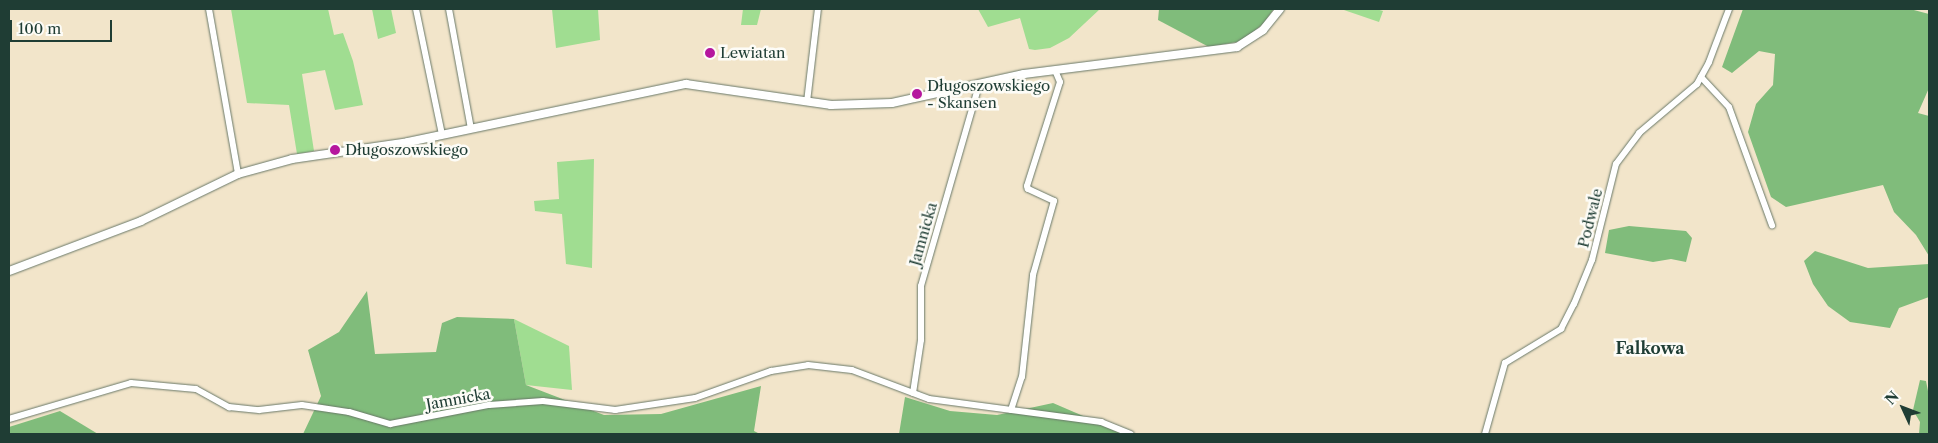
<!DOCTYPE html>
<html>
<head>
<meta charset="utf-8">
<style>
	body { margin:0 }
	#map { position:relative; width:1938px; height:443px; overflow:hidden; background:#f2e5ca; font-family:"Libre Caslon Text",serif }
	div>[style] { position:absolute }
	.green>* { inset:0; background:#a0dd91 }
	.forest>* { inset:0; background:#80bc7b }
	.roads { filter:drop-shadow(0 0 1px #697868) drop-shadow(0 0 1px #697868) }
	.minor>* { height:6px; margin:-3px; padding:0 3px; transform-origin:3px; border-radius:3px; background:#fff }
	.tertiary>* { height:8px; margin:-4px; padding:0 4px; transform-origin:4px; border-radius:4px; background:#fff }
	.dots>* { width:14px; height:14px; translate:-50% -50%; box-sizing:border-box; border:2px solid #fdfcf7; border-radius:50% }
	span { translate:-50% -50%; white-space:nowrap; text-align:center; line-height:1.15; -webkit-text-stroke:5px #fdfcf7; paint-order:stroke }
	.poi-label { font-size:15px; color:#1f3d34 }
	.left { translate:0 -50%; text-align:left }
	.street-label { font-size:15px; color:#1f3d34 }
	.neighbourhood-label { font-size:16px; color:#1f3d34; font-weight:700 }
	.frame { position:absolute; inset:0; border:10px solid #1f3d34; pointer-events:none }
	.north { position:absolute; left:1878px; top:383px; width:50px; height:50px; -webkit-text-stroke:4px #fdfcf7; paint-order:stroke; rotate:313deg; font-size:14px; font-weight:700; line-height:20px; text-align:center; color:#1f3d34 }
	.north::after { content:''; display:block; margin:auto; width:18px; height:22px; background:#1f3d34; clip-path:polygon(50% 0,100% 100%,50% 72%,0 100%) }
	.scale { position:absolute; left:10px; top:20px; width:102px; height:22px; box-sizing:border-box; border:2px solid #1f3d34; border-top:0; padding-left:6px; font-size:15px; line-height:18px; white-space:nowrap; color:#1f3d34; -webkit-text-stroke:4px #fdfcf7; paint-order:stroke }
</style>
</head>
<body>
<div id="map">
	<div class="green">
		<i style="clip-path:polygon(231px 9px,328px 9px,334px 35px,343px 33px,353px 61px,363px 105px,335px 110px,325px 70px,302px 74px,314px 151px,297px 154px,289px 105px,247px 103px)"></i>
		<i style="clip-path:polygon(372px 9px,391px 9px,396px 33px,378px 39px)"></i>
		<i style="clip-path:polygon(552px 9px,598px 9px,600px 40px,556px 48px)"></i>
		<i style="clip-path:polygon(743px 9px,761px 9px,757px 25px,741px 25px)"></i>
		<i style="clip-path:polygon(978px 9px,1100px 9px,1069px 38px,1050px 48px,1035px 50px,1029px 49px,1020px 18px,988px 27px)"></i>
		<i style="clip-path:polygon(1341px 9px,1376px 9px,1383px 11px,1379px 22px)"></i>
		<i style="clip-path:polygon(594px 159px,592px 268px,566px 264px,562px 214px,535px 211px,534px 201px,559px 199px,557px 162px)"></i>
		<i style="clip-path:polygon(514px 319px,569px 346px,572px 390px,526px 385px)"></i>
	</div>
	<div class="forest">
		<i style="clip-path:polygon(1159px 9px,1272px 9px,1273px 10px,1263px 24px,1242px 41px,1209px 47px,1158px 20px)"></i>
		<i style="clip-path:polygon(1743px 9px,1910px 9px,1929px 14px,1929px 88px,1918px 113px,1929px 116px,1929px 256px,1916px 235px,1894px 212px,1883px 185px,1786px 207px,1771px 197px,1748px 132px,1756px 104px,1773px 85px,1775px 54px,1759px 51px,1732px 73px,1722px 67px)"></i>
		<i style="clip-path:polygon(1629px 226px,1686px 231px,1692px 238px,1686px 262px,1671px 259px,1653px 262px,1605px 253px,1609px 230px)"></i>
		<i style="clip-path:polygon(1815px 251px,1868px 268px,1929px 264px,1929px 297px,1899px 308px,1890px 328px,1850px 322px,1828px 306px,1813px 284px,1804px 261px)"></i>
		<i style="clip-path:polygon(367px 291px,375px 354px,436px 352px,442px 323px,457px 317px,514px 319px,526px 385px,604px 415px,661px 414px,761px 386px,754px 431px,760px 434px,303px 434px,321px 396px,308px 350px,339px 332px)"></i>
		<i style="clip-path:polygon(1920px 380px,1926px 381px,1929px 396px,1929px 434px,1919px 434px,1920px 422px,1913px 410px)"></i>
		<i style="clip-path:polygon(905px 397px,950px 411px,997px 415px,1053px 403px,1125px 434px,899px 434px)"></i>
		<i style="clip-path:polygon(60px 411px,98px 434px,9px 434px,9px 427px)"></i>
	</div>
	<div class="roads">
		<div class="minor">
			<i style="left:209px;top:9px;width:168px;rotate:80deg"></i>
			<i style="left:416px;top:9px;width:129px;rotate:78.3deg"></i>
			<i style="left:449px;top:9px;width:122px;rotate:79.6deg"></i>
			<i style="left:1701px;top:77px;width:41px;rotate:47deg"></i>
			<i style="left:1729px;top:107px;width:126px;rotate:70deg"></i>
			<i style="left:807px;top:102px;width:94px;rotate:-83.3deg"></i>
			<i style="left:913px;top:393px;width:54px;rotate:-81.4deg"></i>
			<i style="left:921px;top:340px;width:54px;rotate:-90deg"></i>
			<i style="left:921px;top:286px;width:209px;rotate:-73.9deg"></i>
			<i style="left:1011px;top:410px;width:35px;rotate:-72deg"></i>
			<i style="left:1022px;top:377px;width:103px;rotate:-83.8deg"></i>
			<i style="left:1033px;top:275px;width:77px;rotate:-74.2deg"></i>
			<i style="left:1054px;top:201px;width:29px;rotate:-155deg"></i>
			<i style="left:1028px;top:189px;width:3px;rotate:-108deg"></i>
			<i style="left:1027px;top:186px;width:109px;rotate:-72.4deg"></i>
			<i style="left:1060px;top:82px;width:13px;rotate:-113deg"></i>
			<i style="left:9px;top:419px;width:127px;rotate:-16.4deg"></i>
			<i style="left:131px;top:383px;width:65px;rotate:5.3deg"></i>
			<i style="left:196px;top:389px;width:38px;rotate:29deg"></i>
			<i style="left:229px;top:407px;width:30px;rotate:6deg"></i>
			<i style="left:259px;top:410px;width:43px;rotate:-6.6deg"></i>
			<i style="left:302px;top:405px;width:48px;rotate:8.5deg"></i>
			<i style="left:349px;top:412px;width:43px;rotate:16.3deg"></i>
			<i style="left:390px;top:424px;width:101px;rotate:-10.9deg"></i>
			<i style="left:489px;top:405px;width:54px;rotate:-4.2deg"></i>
			<i style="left:543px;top:401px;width:73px;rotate:7.1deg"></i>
			<i style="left:615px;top:410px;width:81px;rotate:-8.5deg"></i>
			<i style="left:695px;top:398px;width:81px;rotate:-19.6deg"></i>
			<i style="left:771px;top:371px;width:37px;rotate:-9deg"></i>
			<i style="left:808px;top:365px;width:44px;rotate:6.5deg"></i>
			<i style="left:852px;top:370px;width:82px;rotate:20.6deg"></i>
			<i style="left:929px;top:399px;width:174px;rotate:7.6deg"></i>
			<i style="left:1101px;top:422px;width:32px;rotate:22deg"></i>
			<i style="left:1485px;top:434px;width:74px;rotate:-74.3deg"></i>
			<i style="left:1505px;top:363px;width:66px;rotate:-31.3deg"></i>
			<i style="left:1561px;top:329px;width:28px;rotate:-63deg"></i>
			<i style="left:1574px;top:304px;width:48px;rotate:-67.8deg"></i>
			<i style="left:1592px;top:260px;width:99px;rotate:-76deg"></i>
			<i style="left:1616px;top:164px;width:39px;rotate:-53deg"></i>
			<i style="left:1639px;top:133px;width:76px;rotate:-40.2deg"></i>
			<i style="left:1697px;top:84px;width:25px;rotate:-61deg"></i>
			<i style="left:1709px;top:62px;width:57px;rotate:-69.3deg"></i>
		</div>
		<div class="tertiary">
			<i style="left:9px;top:271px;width:141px;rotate:-20.7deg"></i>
			<i style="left:141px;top:221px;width:108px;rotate:-25.9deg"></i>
			<i style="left:238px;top:174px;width:56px;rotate:-15.5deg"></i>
			<i style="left:292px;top:159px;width:117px;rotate:-8.3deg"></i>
			<i style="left:408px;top:142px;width:284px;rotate:-11.8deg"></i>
			<i style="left:686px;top:84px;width:147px;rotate:8.2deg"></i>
			<i style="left:831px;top:105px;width:61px;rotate:-1.9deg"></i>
			<i style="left:892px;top:103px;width:135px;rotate:-12.4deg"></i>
			<i style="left:1024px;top:74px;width:215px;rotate:-7.2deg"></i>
			<i style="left:1237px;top:47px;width:31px;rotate:-33deg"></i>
			<i style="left:1263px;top:30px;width:27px;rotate:-51deg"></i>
		</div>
	</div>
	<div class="dots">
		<i style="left:710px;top:53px;background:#b5179e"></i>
		<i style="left:917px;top:94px;background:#b5179e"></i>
		<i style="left:335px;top:150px;background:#b5179e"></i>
	</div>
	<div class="poi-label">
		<span class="left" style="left:720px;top:53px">Lewiatan</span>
		<span class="left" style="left:927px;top:94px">Długoszowskiego<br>- Skansen</span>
		<span class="left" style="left:345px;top:150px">Długoszowskiego</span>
	</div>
	<div class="street-label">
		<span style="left:1590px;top:218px;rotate:-76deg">Podwale</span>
		<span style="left:923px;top:234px;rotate:-74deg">Jamnicka</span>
		<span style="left:458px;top:399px;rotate:-10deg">Jamnicka</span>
	</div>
	<div class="neighbourhood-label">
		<span style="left:1650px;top:348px">Falkowa</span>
	</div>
	<div class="frame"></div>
	<div class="north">N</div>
	<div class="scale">100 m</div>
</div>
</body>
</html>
